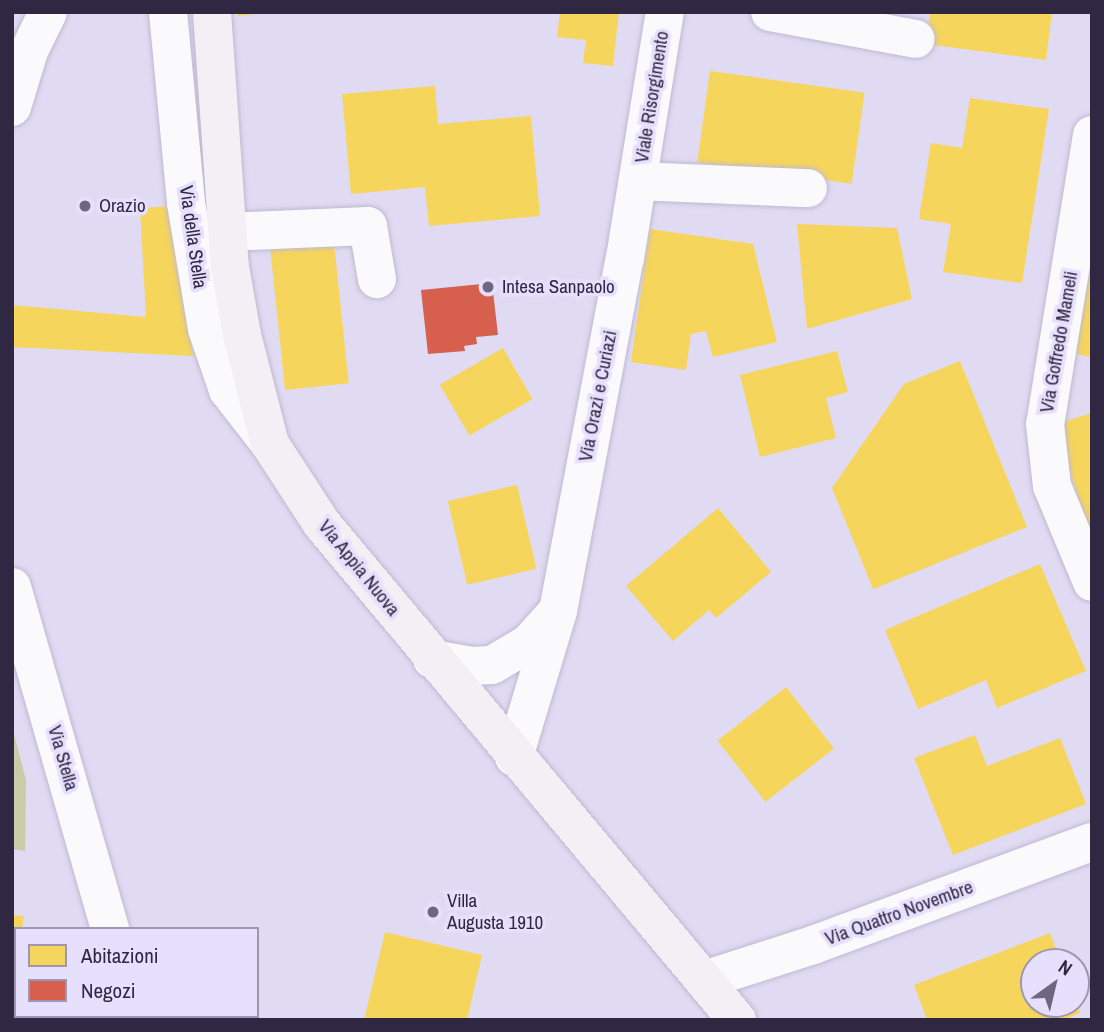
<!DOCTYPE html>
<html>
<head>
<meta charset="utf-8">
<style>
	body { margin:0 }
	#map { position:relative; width:1104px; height:1032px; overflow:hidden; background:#e0dbf2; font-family:"Archivo Narrow",sans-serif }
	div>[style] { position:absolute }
	.green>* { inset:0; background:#c8cda7 }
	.homes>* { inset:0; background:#f6d55c; transform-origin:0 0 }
	.shops>* { inset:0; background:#d6604d }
	.roads { filter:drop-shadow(0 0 2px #bfb9d1) drop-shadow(0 0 2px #bfb9d1) }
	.minor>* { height:38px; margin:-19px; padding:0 19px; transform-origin:19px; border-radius:19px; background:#fafafd }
	.major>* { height:38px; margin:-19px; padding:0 19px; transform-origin:19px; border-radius:19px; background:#f4eff4 }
	.dots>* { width:19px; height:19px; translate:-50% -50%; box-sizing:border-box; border:4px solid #e7e0fd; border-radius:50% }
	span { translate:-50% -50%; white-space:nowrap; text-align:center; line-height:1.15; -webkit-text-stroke:7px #e7e0fd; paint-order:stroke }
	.street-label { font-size:19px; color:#302843 }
	.poi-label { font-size:19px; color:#302843 }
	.left { translate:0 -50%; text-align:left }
	.frame { position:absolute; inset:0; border:14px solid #302843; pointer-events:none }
	.legend { position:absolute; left:14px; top:927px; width:245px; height:91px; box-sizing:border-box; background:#e7e0fd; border:2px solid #9e96b3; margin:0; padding:9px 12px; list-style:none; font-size:21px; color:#302843 }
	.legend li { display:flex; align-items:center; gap:14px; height:35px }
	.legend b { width:35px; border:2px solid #9e96b3 }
	.north { position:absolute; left:1020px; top:948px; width:70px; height:70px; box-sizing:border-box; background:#e7e0fd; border:2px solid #9e96b3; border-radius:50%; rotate:34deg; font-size:19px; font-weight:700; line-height:28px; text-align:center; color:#302843 }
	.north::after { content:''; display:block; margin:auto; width:24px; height:32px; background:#6e6780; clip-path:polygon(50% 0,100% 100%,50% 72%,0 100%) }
</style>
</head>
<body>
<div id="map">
	<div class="green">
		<i style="clip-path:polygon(12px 726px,26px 780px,25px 851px,12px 849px)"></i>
	</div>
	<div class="homes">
		<i style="clip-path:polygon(238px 12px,257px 12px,257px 14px,238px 16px)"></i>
		<i style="clip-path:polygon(560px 12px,619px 12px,613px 66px,583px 63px,586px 40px,557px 37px)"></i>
		<i style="clip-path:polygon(930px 12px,1052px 12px,1046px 60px,926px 44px)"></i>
		<i style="left:710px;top:71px;width:156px;height:92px;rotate:8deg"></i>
		<i style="clip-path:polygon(435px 86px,438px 124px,531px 116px,540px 216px,429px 226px,425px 187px,351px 194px,342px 94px)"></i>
		<i style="clip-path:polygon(970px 98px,1049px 109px,1022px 283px,943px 272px,951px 224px,919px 219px,931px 143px,962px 148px)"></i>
		<i style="clip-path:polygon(176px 206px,193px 356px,12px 347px,12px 305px,146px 317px,140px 208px)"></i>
		<i style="clip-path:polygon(797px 224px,897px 228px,912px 299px,807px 329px)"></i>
		<i style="clip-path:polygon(650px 229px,753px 244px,777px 342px,713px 357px,706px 331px,691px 334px,686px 370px,631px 362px)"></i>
		<i style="left:334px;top:243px;width:141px;height:64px;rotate:84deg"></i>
		<i style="clip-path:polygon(1090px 264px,1092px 264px,1092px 357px,1076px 354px)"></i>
		<i style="left:503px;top:348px;width:59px;height:73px;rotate:60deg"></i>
		<i style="clip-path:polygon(837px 351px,848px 392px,826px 398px,836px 438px,760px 457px,740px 375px)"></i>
		<i style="clip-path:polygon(960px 361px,1027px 527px,873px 589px,832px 488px,904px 384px)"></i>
		<i style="clip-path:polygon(1092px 413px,1092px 540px,1091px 540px,1056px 424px)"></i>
		<i style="left:517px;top:485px;width:86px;height:71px;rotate:77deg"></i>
		<i style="clip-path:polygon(718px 508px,771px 572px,716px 618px,709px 610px,673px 641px,626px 586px)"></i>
		<i style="clip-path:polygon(1040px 564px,1086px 671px,997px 708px,986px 680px,918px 709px,885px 630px)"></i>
		<i style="left:786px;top:687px;width:78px;height:87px;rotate:52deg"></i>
		<i style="clip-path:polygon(975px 735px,987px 766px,1060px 738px,1086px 804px,953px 855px,914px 758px)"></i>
		<i style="clip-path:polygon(12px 915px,24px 916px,22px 929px,16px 929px,14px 987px)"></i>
		<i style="clip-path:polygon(385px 932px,482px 955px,467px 1020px,364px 1020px)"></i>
		<i style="clip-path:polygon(1050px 933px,1061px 962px,1034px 962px,1034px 1004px,1077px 1004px,1080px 1013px,1063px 1020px,927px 1020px,914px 985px)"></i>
	</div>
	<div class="shops">
		<i style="clip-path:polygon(492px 283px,498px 335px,476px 337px,477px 344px,464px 346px,465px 351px,428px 354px,421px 290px)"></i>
	</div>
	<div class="roads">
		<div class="minor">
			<i style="left:168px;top:12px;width:192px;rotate:84.6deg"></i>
			<i style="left:186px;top:203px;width:128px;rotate:80.5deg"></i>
			<i style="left:207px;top:329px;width:65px;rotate:71deg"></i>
			<i style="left:228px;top:390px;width:68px;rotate:52.1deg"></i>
			<i style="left:770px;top:12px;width:148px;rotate:10.5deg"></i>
			<i style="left:12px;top:107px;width:59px;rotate:-73.1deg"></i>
			<i style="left:29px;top:51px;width:43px;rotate:-64deg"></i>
			<i style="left:1092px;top:135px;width:293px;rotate:99.2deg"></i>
			<i style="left:1045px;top:424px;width:62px;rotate:83.6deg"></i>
			<i style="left:1052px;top:486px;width:104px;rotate:67.4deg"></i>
			<i style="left:638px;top:181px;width:170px;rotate:2.4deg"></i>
			<i style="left:226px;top:232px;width:142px;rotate:-2.4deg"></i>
			<i style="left:368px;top:226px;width:54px;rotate:80.4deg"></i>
			<i style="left:12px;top:587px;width:356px;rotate:74deg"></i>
			<i style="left:432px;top:659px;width:41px;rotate:9.9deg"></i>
			<i style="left:472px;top:666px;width:20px;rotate:-3deg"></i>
			<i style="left:492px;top:665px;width:43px;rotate:-30.7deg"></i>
			<i style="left:529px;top:643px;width:38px;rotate:-48deg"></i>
			<i style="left:514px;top:757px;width:152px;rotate:-73.2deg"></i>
			<i style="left:558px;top:611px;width:359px;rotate:-79.3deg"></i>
			<i style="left:625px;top:258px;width:249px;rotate:-80.8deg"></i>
			<i style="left:704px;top:980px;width:114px;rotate:-17.8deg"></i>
			<i style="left:813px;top:945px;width:297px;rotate:-20.3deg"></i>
			<i style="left:105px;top:1020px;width:4px;rotate:-76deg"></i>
		</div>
		<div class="major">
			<i style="left:212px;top:12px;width:256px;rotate:86deg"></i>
			<i style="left:230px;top:267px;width:69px;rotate:80deg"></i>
			<i style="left:242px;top:335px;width:113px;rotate:75.6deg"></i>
			<i style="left:270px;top:444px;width:95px;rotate:57deg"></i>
			<i style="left:322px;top:524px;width:647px;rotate:50.08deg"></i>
		</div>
	</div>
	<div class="dots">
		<i style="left:85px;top:206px;background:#6e6780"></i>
		<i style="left:488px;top:287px;background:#6e6780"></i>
		<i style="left:433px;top:912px;background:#6e6780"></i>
	</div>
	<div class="street-label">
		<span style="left:652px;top:97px;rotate:-81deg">Viale Risorgimento</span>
		<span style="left:193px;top:237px;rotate:82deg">Via della Stella</span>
		<span style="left:1059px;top:342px;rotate:-80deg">Via Goffredo Mameli</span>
		<span style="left:598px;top:396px;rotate:-79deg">Via Orazi e Curiazi</span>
		<span style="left:359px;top:568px;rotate:51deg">Via Appia Nuova</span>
		<span style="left:63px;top:758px;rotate:74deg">Via Stella</span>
		<span style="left:899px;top:913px;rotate:-20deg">Via Quattro Novembre</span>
	</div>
	<div class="poi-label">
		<span class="left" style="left:99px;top:206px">Orazio</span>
		<span class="left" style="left:502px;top:287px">Intesa Sanpaolo</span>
		<span class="left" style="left:447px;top:912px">Villa<br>Augusta 1910</span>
	</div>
	<div class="frame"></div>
	<ul class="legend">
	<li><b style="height:19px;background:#f6d55c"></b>Abitazioni</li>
	<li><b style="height:19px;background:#d6604d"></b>Negozi</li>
	</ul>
	<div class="north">N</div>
</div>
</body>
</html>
